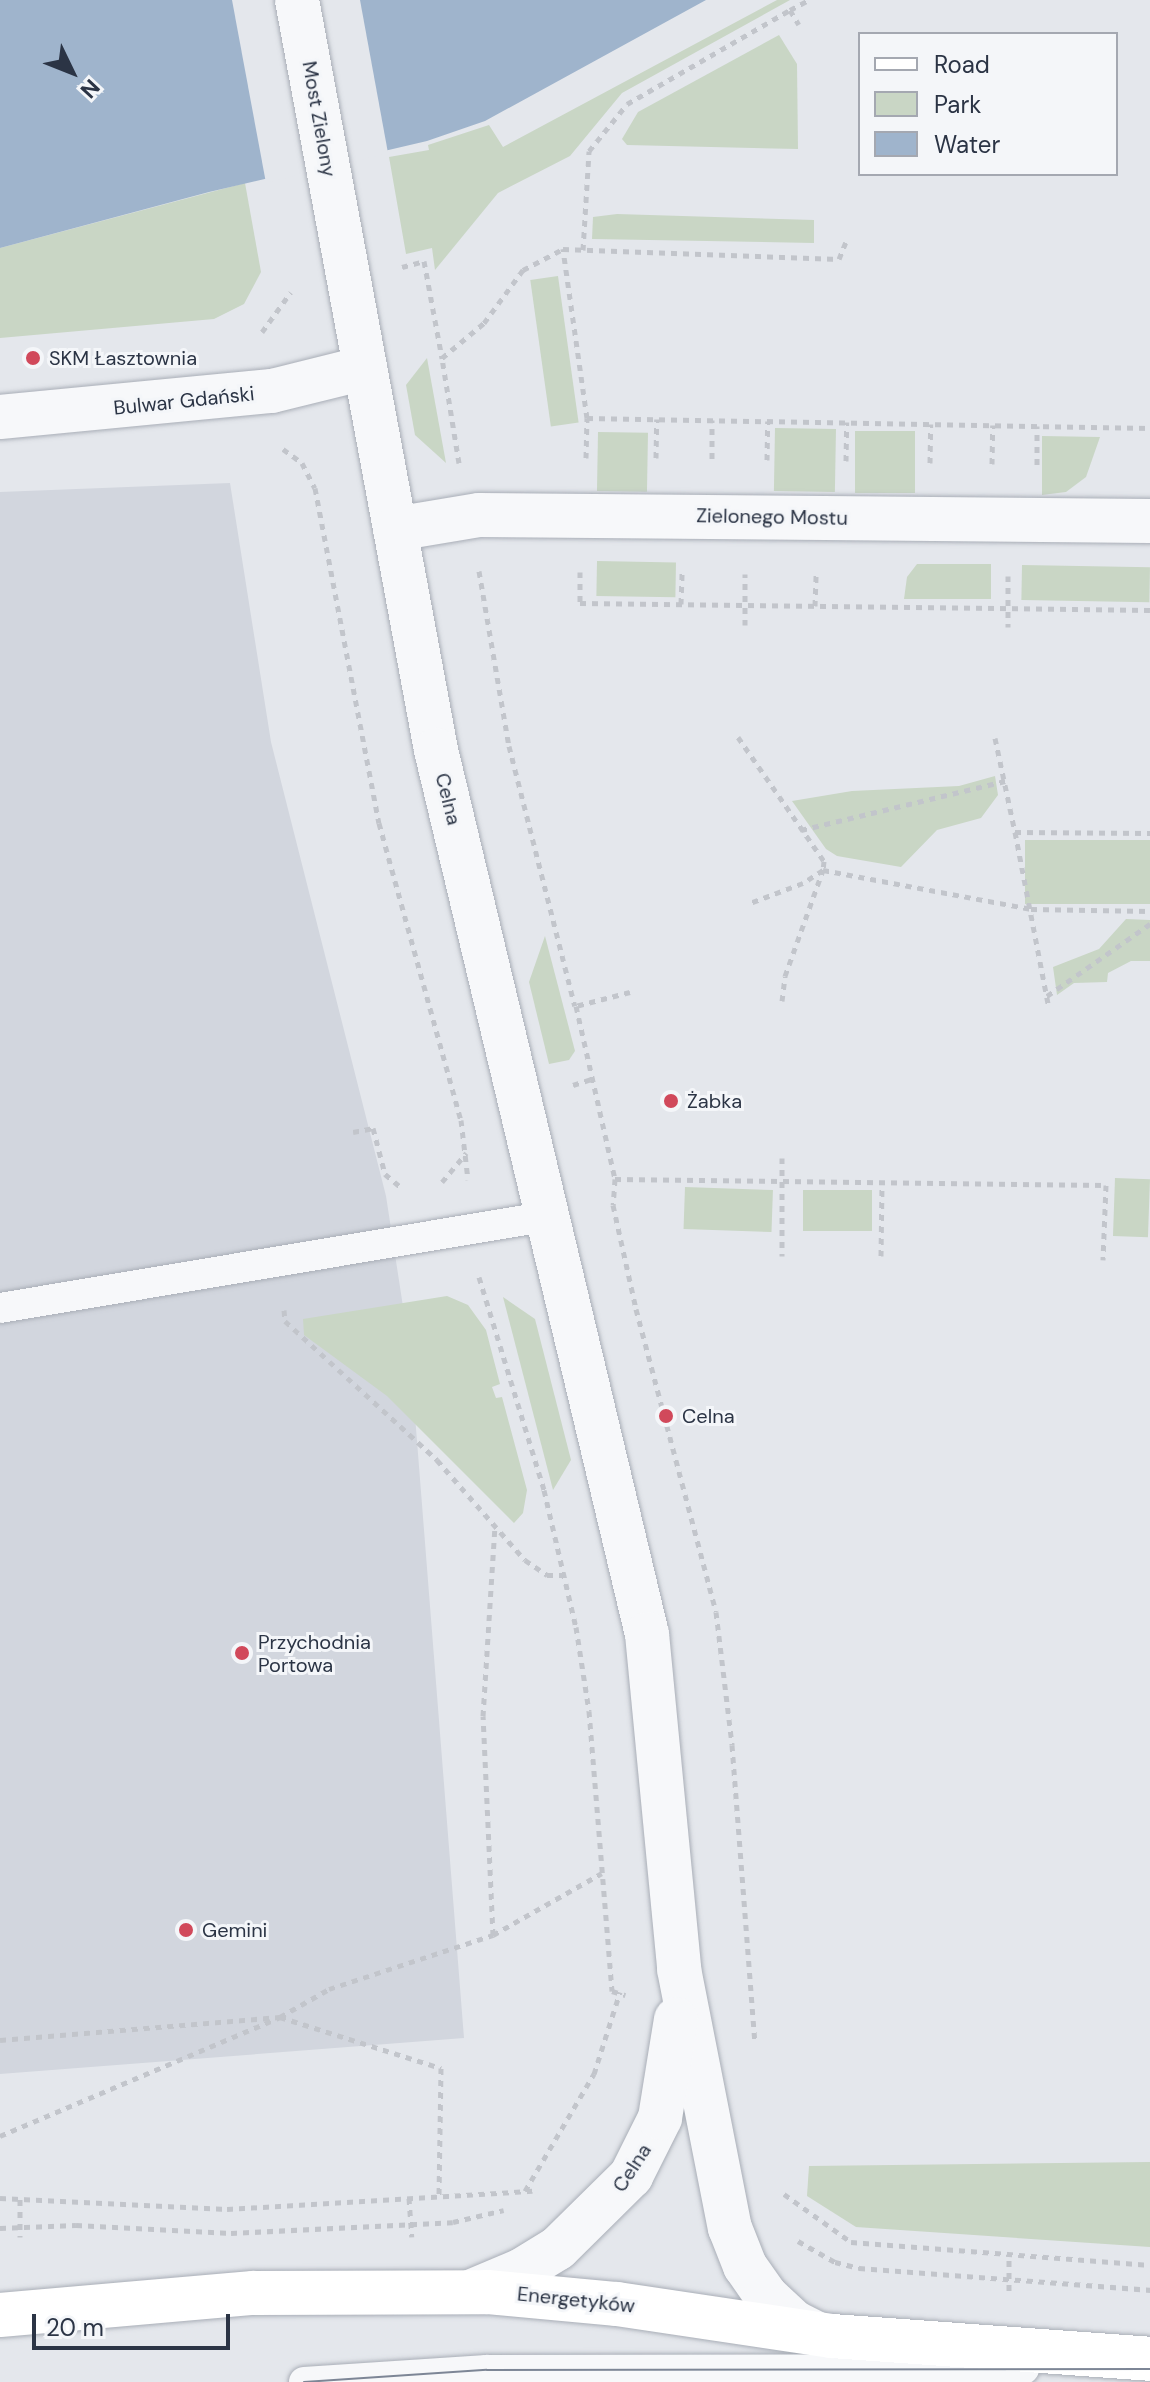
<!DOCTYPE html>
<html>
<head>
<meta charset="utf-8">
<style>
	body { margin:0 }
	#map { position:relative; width:1150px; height:2382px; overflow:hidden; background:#e4e7ec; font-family:"DM Sans",sans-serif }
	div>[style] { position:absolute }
	.built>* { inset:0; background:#d2d6de }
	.green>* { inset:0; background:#c9d6c5; transform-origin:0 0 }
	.water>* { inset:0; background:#9fb4cc }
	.pier>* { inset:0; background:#e4e7ec }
	.path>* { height:5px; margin-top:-2.5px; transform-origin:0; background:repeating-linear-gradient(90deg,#c2c5cb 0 6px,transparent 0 12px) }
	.roads { filter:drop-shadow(0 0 2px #a9aeb7) drop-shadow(0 0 2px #a9aeb7) }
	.lane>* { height:30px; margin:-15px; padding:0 15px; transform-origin:15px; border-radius:15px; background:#f7f8fa }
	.street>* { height:44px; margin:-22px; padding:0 22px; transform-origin:22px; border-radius:22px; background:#f7f8fa }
	.primary>* { height:44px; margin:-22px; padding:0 22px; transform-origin:22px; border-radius:22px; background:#fff }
	.tram>* { height:2px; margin:-1px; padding:0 1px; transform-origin:1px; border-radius:1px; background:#7d8696 }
	.dots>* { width:22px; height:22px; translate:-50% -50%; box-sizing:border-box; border:4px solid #f4f6f9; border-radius:50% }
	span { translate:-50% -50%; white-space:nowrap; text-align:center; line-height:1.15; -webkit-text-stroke:6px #f4f6f9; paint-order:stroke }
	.street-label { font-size:20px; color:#2b3445 }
	.poi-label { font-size:20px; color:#2b3445 }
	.left { translate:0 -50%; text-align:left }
	.legend { position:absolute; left:858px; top:32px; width:260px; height:144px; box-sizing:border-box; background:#f4f6f9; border:2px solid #a4a8b1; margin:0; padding:10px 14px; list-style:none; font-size:24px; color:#2b3445 }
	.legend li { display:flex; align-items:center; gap:16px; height:40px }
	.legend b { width:40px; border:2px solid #a4a8b1 }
	.north { position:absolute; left:32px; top:32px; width:80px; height:80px; -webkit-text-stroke:6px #f4f6f9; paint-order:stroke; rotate:133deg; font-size:22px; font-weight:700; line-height:32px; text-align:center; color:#2b3445 }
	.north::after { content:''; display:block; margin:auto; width:28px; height:36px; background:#2b3445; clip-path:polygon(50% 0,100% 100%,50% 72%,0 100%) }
	.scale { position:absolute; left:32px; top:2314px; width:198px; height:36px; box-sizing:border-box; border:4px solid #2b3445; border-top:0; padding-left:10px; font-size:24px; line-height:28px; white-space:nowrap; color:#2b3445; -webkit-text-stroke:6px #f4f6f9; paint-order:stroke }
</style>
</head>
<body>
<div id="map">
	<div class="built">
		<i style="clip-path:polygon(230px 483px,271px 742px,386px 1196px,410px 1352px,464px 2038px,0 2074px,0 492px)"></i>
	</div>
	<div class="green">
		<i style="clip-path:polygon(777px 0,790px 0,622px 93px,570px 156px,498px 193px,435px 270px,432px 248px,406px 254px,389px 157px,429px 150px,428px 145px,489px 125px,503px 147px)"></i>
		<i style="clip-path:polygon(779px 35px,797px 64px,798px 149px,627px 145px,622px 139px,638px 112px)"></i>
		<i style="clip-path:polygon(245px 183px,261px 272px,244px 304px,214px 319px,0 338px,0 248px)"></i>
		<i style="clip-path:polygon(617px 214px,814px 220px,814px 243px,592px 239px,593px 217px)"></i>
		<i style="left:558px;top:276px;width:148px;height:28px;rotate:82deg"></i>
		<i style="clip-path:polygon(427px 358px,446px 463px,415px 435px,406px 385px)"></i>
		<i style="left:775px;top:428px;width:61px;height:63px;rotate:1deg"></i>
		<i style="left:855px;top:431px;width:60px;height:62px"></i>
		<i style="left:598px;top:432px;width:50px;height:59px;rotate:1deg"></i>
		<i style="clip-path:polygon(1042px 436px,1100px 437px,1086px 477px,1066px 492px,1042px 495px)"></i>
		<i style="left:597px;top:561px;width:79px;height:35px;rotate:1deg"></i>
		<i style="clip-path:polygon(917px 564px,991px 564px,991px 599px,904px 599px,907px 577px)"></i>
		<i style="left:1022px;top:565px;width:128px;height:35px;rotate:1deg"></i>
		<i style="clip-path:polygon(995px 776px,998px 795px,981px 818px,937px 830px,901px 867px,837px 856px,826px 849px,792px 801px,852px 791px,959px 786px)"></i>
		<i style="left:1025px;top:840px;width:125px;height:64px"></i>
		<i style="clip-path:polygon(1126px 919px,1150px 920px,1150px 961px,1131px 961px,1108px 973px,1107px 982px,1074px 983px,1057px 995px,1053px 967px,1099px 949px)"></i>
		<i style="clip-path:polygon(545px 936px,575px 1051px,569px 1060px,549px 1064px,529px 982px)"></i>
		<i style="left:1115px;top:1178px;width:35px;height:58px;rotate:2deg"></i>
		<i style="left:685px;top:1187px;width:88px;height:42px;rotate:2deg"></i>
		<i style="left:803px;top:1190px;width:69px;height:41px"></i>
		<i style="clip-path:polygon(447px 1296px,468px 1305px,486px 1330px,500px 1384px,492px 1387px,496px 1398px,502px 1397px,527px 1490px,523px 1513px,514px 1523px,387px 1396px,304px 1335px,303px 1319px)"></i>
		<i style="clip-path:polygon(503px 1297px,535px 1319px,571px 1460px,553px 1490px)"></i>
		<i style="clip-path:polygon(1150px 2162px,1150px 2247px,856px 2227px,807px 2196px,809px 2166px)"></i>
	</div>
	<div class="water">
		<i style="clip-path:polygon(0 0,706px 0,485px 121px,427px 141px,209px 192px,0 248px)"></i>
	</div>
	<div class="pier">
		<i style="clip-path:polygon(232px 0,360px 0,388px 153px,266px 183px)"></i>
	</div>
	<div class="path">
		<i style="left:790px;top:10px;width:21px;rotate:-28deg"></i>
		<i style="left:583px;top:250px;width:99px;rotate:-86.5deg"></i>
		<i style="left:589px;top:151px;width:60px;rotate:-51deg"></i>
		<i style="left:627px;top:104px;width:188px;rotate:-30deg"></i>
		<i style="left:790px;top:10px;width:17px;rotate:59deg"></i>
		<i style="left:402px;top:267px;width:23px;rotate:-15deg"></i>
		<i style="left:424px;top:261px;width:99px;rotate:79.5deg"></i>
		<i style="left:262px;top:332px;width:49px;rotate:-54.1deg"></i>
		<i style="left:587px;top:418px;width:171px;rotate:-98.1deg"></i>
		<i style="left:563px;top:249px;width:276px;rotate:2.1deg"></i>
		<i style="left:839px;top:259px;width:18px;rotate:-68deg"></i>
		<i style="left:283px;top:449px;width:24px;rotate:36deg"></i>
		<i style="left:302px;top:463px;width:28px;rotate:63deg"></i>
		<i style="left:315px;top:488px;width:341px;rotate:79.2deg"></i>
		<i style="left:379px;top:823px;width:308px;rotate:74.6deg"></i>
		<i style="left:461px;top:1120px;width:60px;rotate:83.3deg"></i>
		<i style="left:586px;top:458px;width:40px;rotate:-88.6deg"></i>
		<i style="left:587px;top:418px;width:563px;rotate:1.02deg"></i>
		<i style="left:656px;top:458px;width:39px;rotate:-89deg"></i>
		<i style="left:712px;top:459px;width:39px;rotate:-90deg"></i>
		<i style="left:767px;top:460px;width:39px;rotate:-89deg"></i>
		<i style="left:846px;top:461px;width:39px;rotate:-89deg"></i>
		<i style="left:459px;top:463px;width:106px;rotate:-99.2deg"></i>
		<i style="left:442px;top:358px;width:55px;rotate:-39.8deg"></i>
		<i style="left:484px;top:323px;width:66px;rotate:-53.7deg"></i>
		<i style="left:523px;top:270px;width:45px;rotate:-27.7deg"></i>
		<i style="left:930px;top:463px;width:39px;rotate:-89deg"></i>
		<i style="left:992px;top:464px;width:39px;rotate:-89deg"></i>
		<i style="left:1037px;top:465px;width:39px;rotate:-90deg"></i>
		<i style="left:479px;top:571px;width:178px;rotate:80.3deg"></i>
		<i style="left:509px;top:746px;width:268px;rotate:75.8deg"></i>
		<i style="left:580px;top:572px;width:31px;rotate:90deg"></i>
		<i style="left:580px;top:603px;width:570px;rotate:0.7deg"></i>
		<i style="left:1008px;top:576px;width:51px;rotate:90deg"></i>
		<i style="left:681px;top:604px;width:31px;rotate:-88deg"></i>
		<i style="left:815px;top:606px;width:31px;rotate:-88deg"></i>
		<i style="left:745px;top:625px;width:51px;rotate:-90deg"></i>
		<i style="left:738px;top:737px;width:151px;rotate:55.3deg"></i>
		<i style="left:824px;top:861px;width:9px;rotate:96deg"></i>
		<i style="left:823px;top:870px;width:24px;rotate:147deg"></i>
		<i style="left:803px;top:883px;width:57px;rotate:159.3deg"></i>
		<i style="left:995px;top:738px;width:96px;rotate:78deg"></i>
		<i style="left:1015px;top:832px;width:135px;rotate:0.4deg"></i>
		<i style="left:801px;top:830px;width:210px;rotate:-13.5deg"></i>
		<i style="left:1015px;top:832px;width:175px;rotate:79.1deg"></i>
		<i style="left:630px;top:992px;width:56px;rotate:165.5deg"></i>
		<i style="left:576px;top:1006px;width:177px;rotate:77.3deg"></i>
		<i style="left:615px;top:1179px;width:26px;rotate:94deg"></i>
		<i style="left:613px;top:1205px;width:107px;rotate:77.5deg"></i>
		<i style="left:636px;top:1309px;width:313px;rotate:75.2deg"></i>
		<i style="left:716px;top:1612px;width:134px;rotate:83.1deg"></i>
		<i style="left:732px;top:1745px;width:298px;rotate:85.6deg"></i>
		<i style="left:1047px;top:996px;width:126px;rotate:-35deg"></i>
		<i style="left:782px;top:1001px;width:25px;rotate:-83deg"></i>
		<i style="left:785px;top:976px;width:113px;rotate:-70.3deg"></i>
		<i style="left:823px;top:870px;width:212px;rotate:10.6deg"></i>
		<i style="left:1031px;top:909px;width:119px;rotate:1deg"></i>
		<i style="left:573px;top:1085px;width:20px;rotate:-18deg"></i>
		<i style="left:353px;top:1132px;width:20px;rotate:-11deg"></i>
		<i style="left:373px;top:1128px;width:48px;rotate:75.4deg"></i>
		<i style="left:385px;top:1174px;width:23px;rotate:40deg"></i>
		<i style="left:782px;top:1158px;width:98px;rotate:90deg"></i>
		<i style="left:615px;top:1179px;width:491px;rotate:0.7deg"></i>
		<i style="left:1106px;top:1185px;width:75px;rotate:92.3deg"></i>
		<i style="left:442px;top:1182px;width:38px;rotate:-50deg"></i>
		<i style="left:881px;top:1256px;width:75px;rotate:-89.2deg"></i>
		<i style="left:479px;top:1277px;width:223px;rotate:73deg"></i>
		<i style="left:544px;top:1490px;width:141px;rotate:76.9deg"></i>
		<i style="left:576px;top:1627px;width:85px;rotate:81.2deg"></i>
		<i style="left:589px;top:1711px;width:281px;rotate:85.3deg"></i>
		<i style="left:612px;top:1991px;width:14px;rotate:17deg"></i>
		<i style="left:284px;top:1310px;width:11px;rotate:85deg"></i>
		<i style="left:285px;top:1321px;width:206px;rotate:42.4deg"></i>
		<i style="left:437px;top:1460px;width:133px;rotate:48.7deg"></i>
		<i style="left:525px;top:1560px;width:27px;rotate:34deg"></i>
		<i style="left:547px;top:1575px;width:17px"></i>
		<i style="left:493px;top:1935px;width:219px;rotate:-92.6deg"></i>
		<i style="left:483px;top:1716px;width:191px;rotate:-86.4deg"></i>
		<i style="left:0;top:2040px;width:281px;rotate:-4.7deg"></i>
		<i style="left:280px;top:2017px;width:169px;rotate:17.6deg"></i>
		<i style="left:441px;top:2068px;width:128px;rotate:90.9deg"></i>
		<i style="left:0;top:2136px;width:304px;rotate:-23deg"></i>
		<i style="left:280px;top:2017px;width:56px;rotate:-29.7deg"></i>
		<i style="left:329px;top:1989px;width:173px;rotate:-18.2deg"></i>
		<i style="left:493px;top:1935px;width:125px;rotate:-29.6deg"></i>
		<i style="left:525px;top:2191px;width:136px;rotate:-59.5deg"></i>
		<i style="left:594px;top:2074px;width:86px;rotate:-72.4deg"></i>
		<i style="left:784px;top:2194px;width:82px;rotate:35.6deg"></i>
		<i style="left:851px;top:2242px;width:300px;rotate:4.4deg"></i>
		<i style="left:0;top:2198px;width:227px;rotate:2.8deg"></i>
		<i style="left:227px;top:2209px;width:306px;rotate:-3.4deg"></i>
		<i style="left:409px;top:2198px;width:39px;rotate:86deg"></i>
		<i style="left:20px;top:2199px;width:38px;rotate:90deg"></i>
		<i style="left:0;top:2228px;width:76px;rotate:-2.3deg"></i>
		<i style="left:76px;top:2225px;width:155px;rotate:3deg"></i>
		<i style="left:231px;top:2233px;width:222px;rotate:-2.8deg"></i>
		<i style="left:453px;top:2222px;width:52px;rotate:-13.2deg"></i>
		<i style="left:798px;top:2241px;width:43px;rotate:29.6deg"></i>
		<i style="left:835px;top:2262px;width:25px;rotate:14deg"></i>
		<i style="left:859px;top:2268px;width:292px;rotate:4.3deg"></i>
		<i style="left:1009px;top:2291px;width:37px;rotate:-90deg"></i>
	</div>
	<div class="roads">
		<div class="lane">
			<i style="left:0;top:1308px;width:557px;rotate:-9.51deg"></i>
			<i style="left:304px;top:2382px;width:183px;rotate:-3.8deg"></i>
			<i style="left:487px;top:2370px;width:537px;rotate:-0.11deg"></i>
		</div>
		<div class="street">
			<i style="left:297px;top:0;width:763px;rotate:79.5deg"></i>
			<i style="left:436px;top:750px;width:909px;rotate:76.58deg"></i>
			<i style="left:647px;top:1634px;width:337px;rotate:84.5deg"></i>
			<i style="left:679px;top:1969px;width:264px;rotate:78.9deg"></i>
			<i style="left:730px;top:2228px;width:41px;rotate:68.5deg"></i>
			<i style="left:745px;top:2266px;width:35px;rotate:55deg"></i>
			<i style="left:765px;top:2295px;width:40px;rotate:43deg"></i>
			<i style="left:794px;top:2322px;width:25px;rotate:27deg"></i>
			<i style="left:0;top:417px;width:273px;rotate:-5.5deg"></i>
			<i style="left:272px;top:391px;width:96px;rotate:-13.9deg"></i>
			<i style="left:395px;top:529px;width:85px;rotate:-9.5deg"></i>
			<i style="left:479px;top:515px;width:671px;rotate:0.51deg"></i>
			<i style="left:470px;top:2292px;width:56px;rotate:-22.9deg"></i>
			<i style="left:522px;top:2270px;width:42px;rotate:-31.4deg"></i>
			<i style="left:558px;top:2248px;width:103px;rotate:-44.6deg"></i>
			<i style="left:631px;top:2176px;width:65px;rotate:-63.4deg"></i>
			<i style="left:660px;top:2118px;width:100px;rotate:-80.8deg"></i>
		</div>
		<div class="primary">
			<i style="left:0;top:2315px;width:254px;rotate:-5deg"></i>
			<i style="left:253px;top:2293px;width:234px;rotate:-0.2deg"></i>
			<i style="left:487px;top:2292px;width:131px;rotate:5.3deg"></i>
			<i style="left:617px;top:2304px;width:217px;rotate:8.5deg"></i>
			<i style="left:832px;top:2336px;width:319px;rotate:4.1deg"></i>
		</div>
	</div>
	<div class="tram">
		<i style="left:304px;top:2382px;width:183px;rotate:-3.8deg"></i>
		<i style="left:487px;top:2370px;width:663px;rotate:-0.09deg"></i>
	</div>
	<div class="dots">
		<i style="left:33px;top:358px;background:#d1495b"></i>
		<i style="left:671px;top:1101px;background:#d1495b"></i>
		<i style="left:666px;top:1416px;background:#d1495b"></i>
		<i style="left:242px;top:1653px;background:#d1495b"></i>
		<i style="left:186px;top:1930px;background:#d1495b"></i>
	</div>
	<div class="street-label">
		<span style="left:319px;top:119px;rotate:80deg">Most Zielony</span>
		<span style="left:184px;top:401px;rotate:-6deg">Bulwar Gdański</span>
		<span style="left:772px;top:517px;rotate:1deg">Zielonego Mostu</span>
		<span style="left:448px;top:799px;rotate:76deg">Celna</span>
		<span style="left:632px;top:2168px;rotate:-57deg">Celna</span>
		<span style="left:576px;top:2300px;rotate:6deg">Energetyków</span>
	</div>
	<div class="poi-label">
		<span class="left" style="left:49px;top:358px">SKM Łasztownia</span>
		<span class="left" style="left:687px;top:1101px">Żabka</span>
		<span class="left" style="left:682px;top:1416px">Celna</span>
		<span class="left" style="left:258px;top:1654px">Przychodnia<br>Portowa</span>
		<span class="left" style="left:202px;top:1930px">Gemini</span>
	</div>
	<ul class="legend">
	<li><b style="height:10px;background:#fff"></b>Road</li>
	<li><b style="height:22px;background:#c9d6c5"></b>Park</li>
	<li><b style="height:22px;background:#9fb4cc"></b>Water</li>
	</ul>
	<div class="north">N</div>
	<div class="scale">20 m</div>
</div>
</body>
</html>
